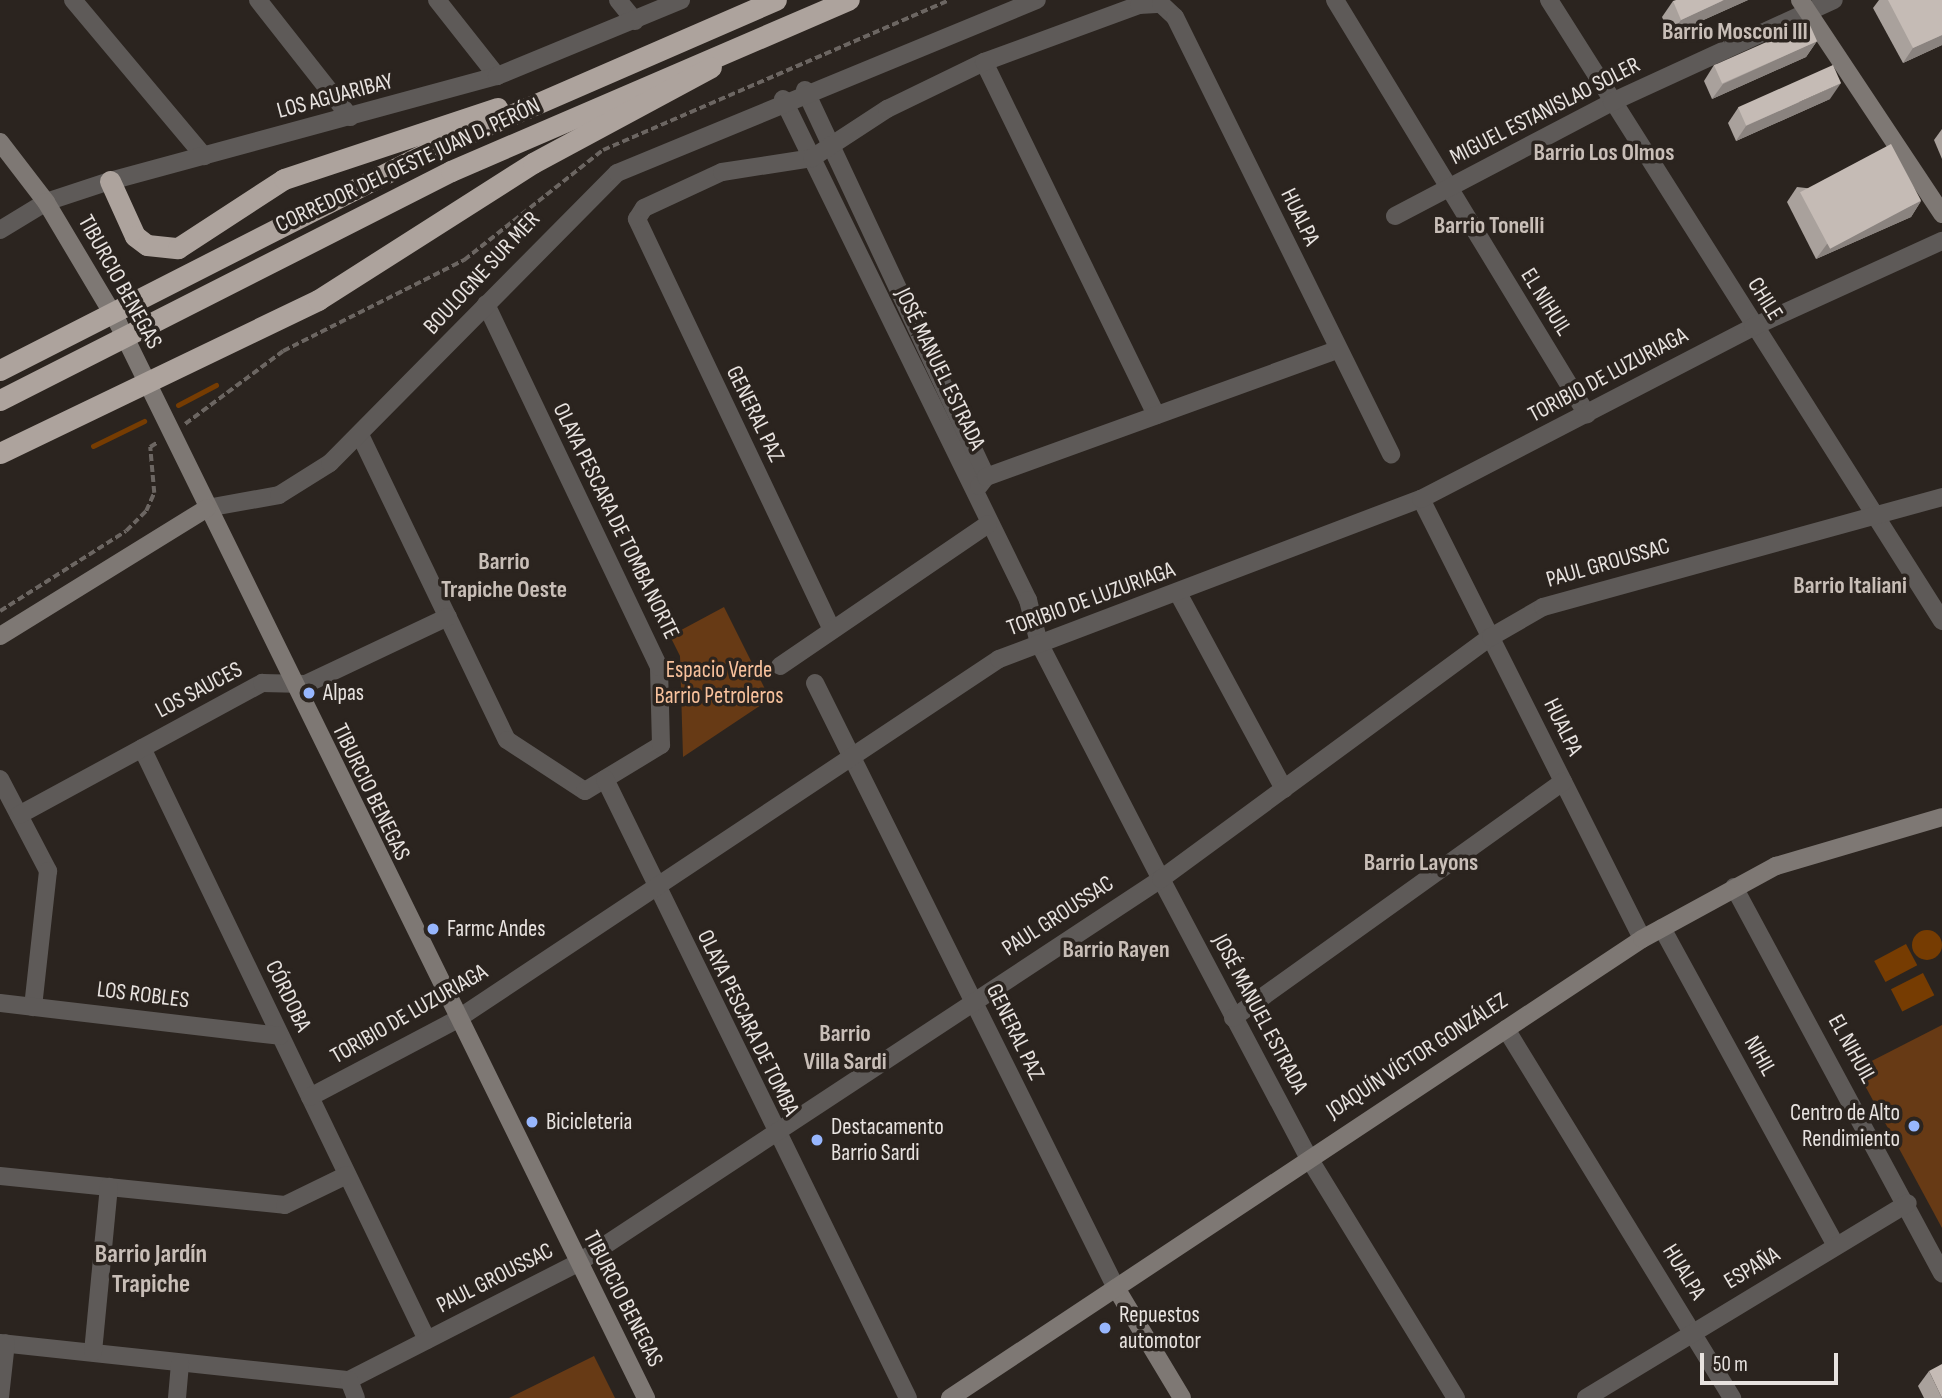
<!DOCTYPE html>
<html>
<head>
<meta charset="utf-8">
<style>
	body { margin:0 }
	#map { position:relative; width:1942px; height:1398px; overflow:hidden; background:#2b241f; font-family:"Sofia Sans Condensed",sans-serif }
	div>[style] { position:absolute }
	.green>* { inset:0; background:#673a15 }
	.water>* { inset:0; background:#763c02; transform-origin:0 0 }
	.round { border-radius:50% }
	.stream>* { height:5px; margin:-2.5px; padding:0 2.5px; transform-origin:2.5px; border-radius:2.5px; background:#763c02 }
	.path>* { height:3.5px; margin-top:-1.75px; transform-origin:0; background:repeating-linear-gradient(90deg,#6c6662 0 7px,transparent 0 10.5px) }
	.street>* { height:18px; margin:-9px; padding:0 9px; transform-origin:9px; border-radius:9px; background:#5e5a58 }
	.secondary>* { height:18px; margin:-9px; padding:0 9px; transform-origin:9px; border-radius:9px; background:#7e7874 }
	.highway>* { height:21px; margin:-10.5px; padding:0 10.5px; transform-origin:10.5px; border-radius:10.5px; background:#ada39d }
	.wall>* { inset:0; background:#a9a19c }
	.shaded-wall>* { inset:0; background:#8a837f }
	.building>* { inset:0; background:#c5bbb5; transform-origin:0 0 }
	.dots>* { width:19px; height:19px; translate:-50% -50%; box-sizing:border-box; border:4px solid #2b241f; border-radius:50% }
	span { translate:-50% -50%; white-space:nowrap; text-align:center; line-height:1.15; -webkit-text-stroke:7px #2b241f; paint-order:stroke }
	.street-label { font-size:23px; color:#e8e3e0 }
	.park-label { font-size:23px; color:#f8c29d }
	.poi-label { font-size:23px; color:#e8e3e0 }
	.left { translate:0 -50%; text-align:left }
	.right { translate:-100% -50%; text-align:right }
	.neighbourhood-label { font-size:24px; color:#c8beb7; font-weight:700 }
	.quarter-label { font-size:26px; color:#c8beb7; font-weight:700 }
	.scale { position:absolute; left:1700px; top:1353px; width:138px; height:32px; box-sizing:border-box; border:4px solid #e8e3e0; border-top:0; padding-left:9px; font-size:21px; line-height:24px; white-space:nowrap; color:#e8e3e0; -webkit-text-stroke:5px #2b241f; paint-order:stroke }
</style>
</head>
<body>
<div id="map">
	<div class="green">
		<i style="clip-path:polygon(724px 607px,770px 699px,683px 757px,680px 656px,670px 636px)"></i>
		<i style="clip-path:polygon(1942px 1025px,1942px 1228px,1856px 1069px)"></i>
		<i style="clip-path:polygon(594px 1356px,615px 1398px,509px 1398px)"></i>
	</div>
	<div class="water">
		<i class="round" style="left:1912px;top:930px;width:30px;height:30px"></i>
		<i style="left:1906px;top:944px;width:24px;height:36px;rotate:62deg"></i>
		<i style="left:1923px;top:973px;width:25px;height:36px;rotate:63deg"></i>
	</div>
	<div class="stream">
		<i style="left:178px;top:405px;width:43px;rotate:-27.8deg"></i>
		<i style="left:93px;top:446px;width:57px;rotate:-26.1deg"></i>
	</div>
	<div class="path">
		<i style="left:185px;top:424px;width:122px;rotate:-36.7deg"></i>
		<i style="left:283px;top:351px;width:203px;rotate:-26.7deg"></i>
		<i style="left:464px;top:260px;width:177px;rotate:-38.4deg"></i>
		<i style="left:603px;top:150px;width:377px;rotate:-23.4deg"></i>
		<i style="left:0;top:611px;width:149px;rotate:-32.4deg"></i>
		<i style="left:126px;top:531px;width:28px;rotate:-45deg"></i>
		<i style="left:146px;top:511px;width:20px;rotate:-66deg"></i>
		<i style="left:154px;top:493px;width:46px;rotate:-95deg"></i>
		<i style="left:150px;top:447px;width:9px;rotate:-32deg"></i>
	</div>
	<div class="street">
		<i style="left:73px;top:0;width:204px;rotate:50deg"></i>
		<i style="left:258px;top:0;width:149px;rotate:51.8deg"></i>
		<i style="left:437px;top:0;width:97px;rotate:51.7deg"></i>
		<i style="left:618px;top:0;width:27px;rotate:51deg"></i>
		<i style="left:1335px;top:0;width:485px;rotate:58.7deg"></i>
		<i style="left:1549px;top:0;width:735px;rotate:57.67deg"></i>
		<i style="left:984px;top:62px;width:393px;rotate:64deg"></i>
		<i style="left:805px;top:90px;width:427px;rotate:64.9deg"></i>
		<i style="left:783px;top:99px;width:558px;rotate:63.94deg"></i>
		<i style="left:1028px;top:600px;width:44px;rotate:75.7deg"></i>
		<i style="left:1039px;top:643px;width:266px;rotate:62.7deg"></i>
		<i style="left:1161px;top:879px;width:312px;rotate:62.1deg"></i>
		<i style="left:1307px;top:1155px;width:285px;rotate:58.5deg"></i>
		<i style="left:1395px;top:216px;width:245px;rotate:-27.7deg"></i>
		<i style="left:1612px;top:102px;width:244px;rotate:-24.7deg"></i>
		<i style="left:0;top:230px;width:54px;rotate:-31.3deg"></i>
		<i style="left:46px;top:202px;width:67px;rotate:-18.2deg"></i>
		<i style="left:110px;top:181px;width:401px;rotate:-15.2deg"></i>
		<i style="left:497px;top:76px;width:199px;rotate:-22.4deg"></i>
		<i style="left:361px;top:437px;width:336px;rotate:64.3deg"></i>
		<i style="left:507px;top:740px;width:93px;rotate:33.2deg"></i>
		<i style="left:585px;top:791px;width:89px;rotate:-31.2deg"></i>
		<i style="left:661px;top:745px;width:78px;rotate:-91.5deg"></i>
		<i style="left:659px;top:667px;width:402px;rotate:-115.5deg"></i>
		<i style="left:979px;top:486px;width:11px;rotate:-52deg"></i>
		<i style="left:986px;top:477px;width:373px;rotate:-19.9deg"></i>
		<i style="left:1421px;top:499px;width:492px;rotate:63.3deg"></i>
		<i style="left:207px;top:508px;width:73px;rotate:-10.2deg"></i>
		<i style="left:279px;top:495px;width:60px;rotate:-32.1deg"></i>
		<i style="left:330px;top:463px;width:408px;rotate:-45.3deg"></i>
		<i style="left:617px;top:173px;width:454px;rotate:-22.4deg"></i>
		<i style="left:1178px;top:593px;width:223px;rotate:61.6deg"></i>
		<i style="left:832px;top:630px;width:455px;rotate:-115.4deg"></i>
		<i style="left:637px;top:219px;width:13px;rotate:-58deg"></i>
		<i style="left:644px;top:208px;width:86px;rotate:-24.8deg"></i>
		<i style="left:722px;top:172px;width:91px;rotate:-8.8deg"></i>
		<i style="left:812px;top:158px;width:90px;rotate:-33.2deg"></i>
		<i style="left:887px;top:109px;width:108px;rotate:-25.9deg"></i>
		<i style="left:984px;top:62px;width:165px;rotate:-20.2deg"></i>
		<i style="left:1139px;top:5px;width:22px;rotate:-3deg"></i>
		<i style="left:1161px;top:4px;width:19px;rotate:43deg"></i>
		<i style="left:1175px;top:17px;width:488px;rotate:63.7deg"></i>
		<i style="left:780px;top:666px;width:252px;rotate:-34.3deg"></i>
		<i style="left:815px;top:683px;width:676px;rotate:63.55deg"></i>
		<i style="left:142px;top:748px;width:657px;rotate:64.29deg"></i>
		<i style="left:0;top:779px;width:104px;rotate:62.4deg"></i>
		<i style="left:48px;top:871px;width:137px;rotate:96.3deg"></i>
		<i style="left:605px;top:779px;width:689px;rotate:63.92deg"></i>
		<i style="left:19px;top:815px;width:277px;rotate:-28.5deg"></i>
		<i style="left:262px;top:683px;width:44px;rotate:1.3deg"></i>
		<i style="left:306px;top:684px;width:157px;rotate:-25.3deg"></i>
		<i style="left:1734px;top:887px;width:439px;rotate:61.7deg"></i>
		<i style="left:1662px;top:928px;width:362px;rotate:61.3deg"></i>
		<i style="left:0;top:1003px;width:282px;rotate:6.7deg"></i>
		<i style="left:1233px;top:1018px;width:406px;rotate:-35.6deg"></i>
		<i style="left:1506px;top:1029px;width:433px;rotate:58.5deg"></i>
		<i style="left:310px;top:1097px;width:165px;rotate:-27.8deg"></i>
		<i style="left:456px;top:1020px;width:652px;rotate:-33.62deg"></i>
		<i style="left:999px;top:659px;width:451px;rotate:-20.8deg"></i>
		<i style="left:1421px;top:499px;width:374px;rotate:-27.4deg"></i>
		<i style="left:1753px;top:327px;width:208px;rotate:-24.5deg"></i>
		<i style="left:0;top:1176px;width:286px;rotate:5.8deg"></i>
		<i style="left:285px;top:1205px;width:69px;rotate:-25.8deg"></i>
		<i style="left:0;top:1343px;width:351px;rotate:6.1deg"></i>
		<i style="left:349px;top:1380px;width:257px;rotate:-27.1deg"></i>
		<i style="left:578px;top:1263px;width:698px;rotate:-33.37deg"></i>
		<i style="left:1161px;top:879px;width:409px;rotate:-36.3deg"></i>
		<i style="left:1491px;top:637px;width:60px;rotate:-30deg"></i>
		<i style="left:1543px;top:607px;width:414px;rotate:-15.4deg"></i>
		<i style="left:93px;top:1352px;width:166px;rotate:-84.5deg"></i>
		<i style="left:349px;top:1380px;width:19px;rotate:69deg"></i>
		<i style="left:0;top:1397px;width:54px;rotate:-83.7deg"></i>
		<i style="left:177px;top:1398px;width:35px;rotate:-85deg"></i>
		<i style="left:1586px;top:1398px;width:376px;rotate:-31.2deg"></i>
	</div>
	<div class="secondary">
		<i style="left:1800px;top:0;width:257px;rotate:56.4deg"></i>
		<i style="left:0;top:142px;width:76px;rotate:52.5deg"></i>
		<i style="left:46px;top:202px;width:141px;rotate:59.2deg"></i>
		<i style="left:118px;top:323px;width:1198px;rotate:63.84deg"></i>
		<i style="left:0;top:636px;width:243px;rotate:-31.7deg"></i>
		<i style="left:1116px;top:1288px;width:128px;rotate:59deg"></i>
		<i style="left:950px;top:1398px;width:830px;rotate:-33.56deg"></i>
		<i style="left:1642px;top:939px;width:153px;rotate:-28.6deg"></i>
		<i style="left:1776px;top:866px;width:173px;rotate:-16.4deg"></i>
	</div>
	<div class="highway">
		<i style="left:110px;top:181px;width:60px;rotate:65.6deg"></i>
		<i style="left:135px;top:236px;width:15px;rotate:37deg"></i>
		<i style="left:147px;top:245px;width:31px;rotate:6deg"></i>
		<i style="left:178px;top:248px;width:126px;rotate:-33.1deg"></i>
		<i style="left:284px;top:179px;width:225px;rotate:-18.4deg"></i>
		<i style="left:0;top:370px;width:496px;rotate:-27deg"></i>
		<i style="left:442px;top:145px;width:364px;rotate:-23.5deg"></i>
		<i style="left:0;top:400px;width:506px;rotate:-26.92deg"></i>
		<i style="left:451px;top:171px;width:433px;rotate:-23.3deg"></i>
		<i style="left:0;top:453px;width:353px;rotate:-25.7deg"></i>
		<i style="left:318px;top:300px;width:255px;rotate:-32.5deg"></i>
		<i style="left:533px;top:163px;width:202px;rotate:-28.3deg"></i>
	</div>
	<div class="wall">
		<i style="clip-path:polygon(1748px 0,1670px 35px,1662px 17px,1673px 1px)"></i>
		<i style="clip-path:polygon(1879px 0,1942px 0,1942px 45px,1903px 63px,1873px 8px)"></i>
		<i style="clip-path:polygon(1817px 41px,1806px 57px,1712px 99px,1704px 81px,1714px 65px)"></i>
		<i style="clip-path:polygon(1830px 99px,1736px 141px,1728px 123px,1738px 108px)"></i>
		<i style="clip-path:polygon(1942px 129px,1942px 159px,1934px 140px)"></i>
		<i style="clip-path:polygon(1797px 187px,1921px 201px,1911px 217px,1816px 259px,1787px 202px)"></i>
		<i style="clip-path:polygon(1929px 1371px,1942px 1398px,1924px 1398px,1918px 1386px)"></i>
	</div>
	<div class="shaded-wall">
		<i style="clip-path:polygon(1724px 0,1748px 0,1670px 35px,1681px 20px)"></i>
		<i style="clip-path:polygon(1942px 35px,1942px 45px,1903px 63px,1913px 48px)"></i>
		<i style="clip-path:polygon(1817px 41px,1806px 57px,1712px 99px,1723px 84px)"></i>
		<i style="clip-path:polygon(1841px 83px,1830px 99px,1736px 141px,1746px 126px)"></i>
		<i style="clip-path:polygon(1921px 201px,1911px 217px,1816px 259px,1827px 244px)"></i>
	</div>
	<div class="building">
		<i style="clip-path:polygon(1676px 0,1724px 0,1681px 20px,1673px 1px)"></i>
		<i style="clip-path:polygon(1888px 0,1942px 0,1942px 35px,1913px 48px)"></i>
		<i style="left:1809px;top:23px;width:20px;height:104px;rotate:66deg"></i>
		<i style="left:1833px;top:65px;width:20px;height:104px;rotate:66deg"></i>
		<i style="left:1891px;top:144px;width:64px;height:103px;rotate:62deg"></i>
		<i style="clip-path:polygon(1942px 1364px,1942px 1398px,1929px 1371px)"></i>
	</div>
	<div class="dots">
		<i style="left:309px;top:693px;background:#97b6fd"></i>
		<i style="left:433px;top:929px;background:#97b6fd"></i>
		<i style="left:532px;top:1122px;background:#97b6fd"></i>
		<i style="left:1914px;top:1126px;background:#97b6fd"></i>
		<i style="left:817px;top:1140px;background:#97b6fd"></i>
		<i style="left:1105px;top:1328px;background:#97b6fd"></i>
	</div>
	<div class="street-label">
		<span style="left:335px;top:96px;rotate:-15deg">LOS AGUARIBAY</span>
		<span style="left:1545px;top:111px;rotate:-27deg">MIGUEL ESTANISLAO SOLER</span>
		<span style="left:408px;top:165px;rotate:-25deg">CORREDOR DEL OESTE JUAN D. PERÓN</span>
		<span style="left:1300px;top:217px;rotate:64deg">HUALPA</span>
		<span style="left:482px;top:273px;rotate:-47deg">BOULOGNE SUR MER</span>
		<span style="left:120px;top:282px;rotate:61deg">TIBURCIO BENEGAS</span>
		<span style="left:1765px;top:299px;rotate:58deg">CHILE</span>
		<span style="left:1546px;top:302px;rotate:58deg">EL NIHUIL</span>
		<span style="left:940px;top:369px;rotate:64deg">JOSÉ MANUEL ESTRADA</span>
		<span style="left:1608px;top:375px;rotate:-28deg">TORIBIO DE LUZURIAGA</span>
		<span style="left:755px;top:414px;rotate:64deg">GENERAL PAZ</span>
		<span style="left:616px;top:521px;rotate:64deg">OLAYA PESCARA DE TOMBA NORTE</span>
		<span style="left:1608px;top:563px;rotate:-16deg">PAUL GROUSSAC</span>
		<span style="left:1091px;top:599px;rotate:-20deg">TORIBIO DE LUZURIAGA</span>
		<span style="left:199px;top:690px;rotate:-28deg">LOS SAUCES</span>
		<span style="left:1563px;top:727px;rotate:64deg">HUALPA</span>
		<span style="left:371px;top:792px;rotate:64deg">TIBURCIO BENEGAS</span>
		<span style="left:1058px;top:916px;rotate:-33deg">PAUL GROUSSAC</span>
		<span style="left:143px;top:995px;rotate:7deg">LOS ROBLES</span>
		<span style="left:288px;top:996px;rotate:64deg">CÓRDOBA</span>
		<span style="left:409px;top:1014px;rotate:-30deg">TORIBIO DE LUZURIAGA</span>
		<span style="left:1260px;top:1014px;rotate:62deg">JOSÉ MANUEL ESTRADA</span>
		<span style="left:748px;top:1023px;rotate:64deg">OLAYA PESCARA DE TOMBA</span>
		<span style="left:1015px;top:1032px;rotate:64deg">GENERAL PAZ</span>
		<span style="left:1852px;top:1049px;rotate:61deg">EL NIHUIL</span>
		<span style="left:1417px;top:1056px;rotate:-33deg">JOAQUÍN VÍCTOR GONZÁLEZ</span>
		<span style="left:1760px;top:1056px;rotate:61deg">NIHIL</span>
		<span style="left:1752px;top:1268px;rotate:-31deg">ESPAÑA</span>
		<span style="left:1684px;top:1272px;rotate:58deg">HUALPA</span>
		<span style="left:495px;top:1278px;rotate:-27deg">PAUL GROUSSAC</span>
		<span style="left:623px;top:1299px;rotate:63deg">TIBURCIO BENEGAS</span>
	</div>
	<div class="park-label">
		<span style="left:719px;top:683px">Espacio Verde<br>Barrio Petroleros</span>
	</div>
	<div class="poi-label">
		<span class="left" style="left:323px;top:693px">Alpas</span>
		<span class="left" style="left:447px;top:929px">Farmc Andes</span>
		<span class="right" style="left:1900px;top:1126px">Centro de Alto<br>Rendimiento</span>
		<span class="left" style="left:546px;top:1122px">Bicicleteria</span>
		<span class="left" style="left:831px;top:1140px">Destacamento<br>Barrio Sardi</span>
		<span class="left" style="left:1119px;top:1328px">Repuestos<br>automotor</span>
	</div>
	<div class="neighbourhood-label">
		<span style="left:1735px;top:32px">Barrio Mosconi III</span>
		<span style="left:1604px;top:153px">Barrio Los Olmos</span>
		<span style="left:1489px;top:226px">Barrio Tonelli</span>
		<span style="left:504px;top:576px">Barrio<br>Trapiche Oeste</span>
		<span style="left:1850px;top:586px">Barrio Italiani</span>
		<span style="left:1421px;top:863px">Barrio Layons</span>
		<span style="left:1116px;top:950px">Barrio Rayen</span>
		<span style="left:845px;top:1048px">Barrio<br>Villa Sardi</span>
	</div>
	<div class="quarter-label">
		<span style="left:151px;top:1270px">Barrio Jardín<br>Trapiche</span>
	</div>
	<div class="scale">50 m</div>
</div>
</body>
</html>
